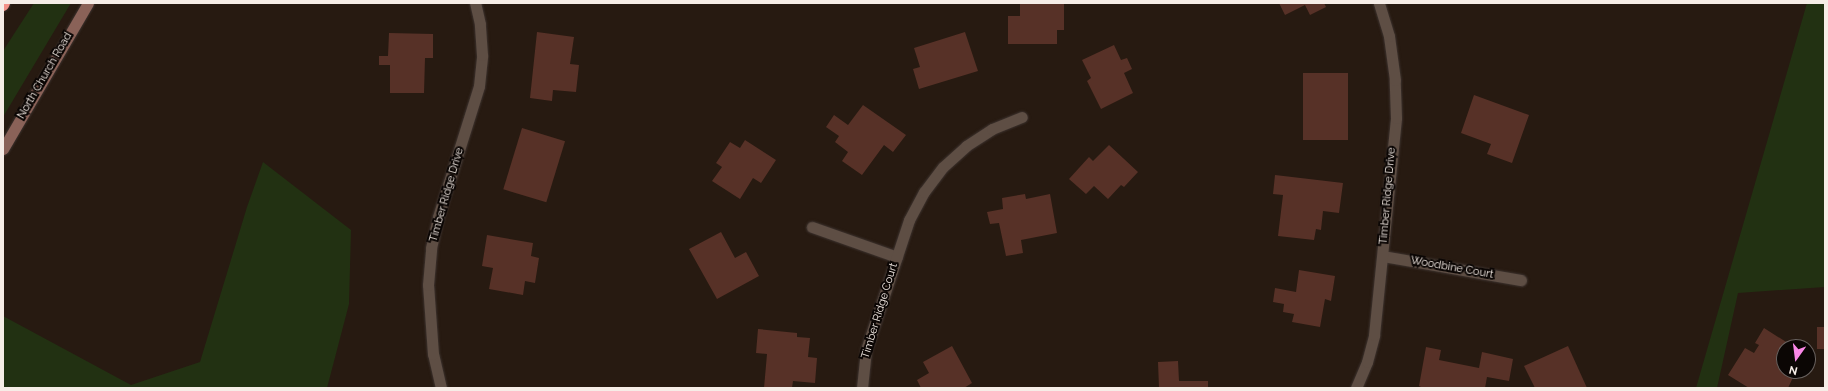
<!DOCTYPE html>
<html>
<head>
<meta charset="utf-8">
<style>
	body { margin:0 }
	#map { position:relative; width:1828px; height:391px; overflow:hidden; background:#271a11; font-family:Raleway,sans-serif }
	div>[style] { position:absolute }
	.green>* { inset:0; background:#223112 }
	.building>* { inset:0; background:#573127; transform-origin:0 0 }
	.roads { filter:drop-shadow(0 0 1px #3d332f) drop-shadow(0 0 1px #3d332f) }
	.minor>* { height:11px; margin:-5.5px; padding:0 5.5px; transform-origin:5.5px; border-radius:5.5px; background:#5e4e44 }
	.secondary>* { height:11px; margin:-5.5px; padding:0 5.5px; transform-origin:5.5px; border-radius:5.5px; background:#8a6258 }
	.motorway>* { height:12px; margin:-6px; padding:0 6px; transform-origin:6px; border-radius:6px; background:#f29188 }
	span { translate:-50% -50%; white-space:nowrap; text-align:center; line-height:1.15; -webkit-text-stroke:4px #0b0604; paint-order:stroke }
	.street-label { font-size:11px; color:#f6ede7 }
	.frame { position:absolute; inset:0; border:4px solid #f6ede7; pointer-events:none }
	.north { position:absolute; left:1776px; top:339px; width:40px; height:40px; box-sizing:border-box; background:#0b0604; border:1px solid #69625f; border-radius:50%; rotate:194deg; font-size:11px; font-weight:700; line-height:16px; text-align:center; color:#f6ede7 }
	.north::after { content:''; display:block; margin:auto; width:14px; height:18px; background:#fa87e7; clip-path:polygon(50% 0,100% 100%,50% 72%,0 100%) }
</style>
</head>
<body>
<div id="map">
	<div class="green">
		<i style="clip-path:polygon(34px 3px,71px 3px,3px 117px,3px 51px)"></i>
		<i style="clip-path:polygon(1807px 3px,1825px 3px,1825px 287px,1738px 293px,1717px 388px,1696px 388px)"></i>
		<i style="clip-path:polygon(263px 162px,351px 230px,349px 304px,327px 388px,3px 388px,3px 316px,131px 385px,200px 362px,247px 207px)"></i>
	</div>
	<div class="building">
		<i style="clip-path:polygon(1020px 3px,1064px 3px,1064px 30px,1057px 30px,1057px 44px,1008px 44px,1008px 16px,1020px 16px)"></i>
		<i style="clip-path:polygon(1279px 3px,1324px 3px,1326px 7px,1310px 15px,1305px 5px,1285px 15px)"></i>
		<i style="clip-path:polygon(537px 32px,574px 37px,570px 64px,579px 65px,576px 92px,553px 90px,552px 101px,530px 98px)"></i>
		<i style="clip-path:polygon(965px 32px,978px 71px,919px 89px,913px 69px,920px 67px,914px 48px)"></i>
		<i style="clip-path:polygon(389px 33px,433px 34px,433px 58px,425px 58px,424px 93px,390px 93px,390px 65px,379px 65px,379px 56px,388px 56px)"></i>
		<i style="clip-path:polygon(1114px 45px,1121px 60px,1127px 58px,1132px 69px,1124px 73px,1133px 93px,1101px 109px,1087px 81px,1091px 78px,1082px 60px)"></i>
		<i style="left:1303px;top:73px;width:45px;height:67px"></i>
		<i style="clip-path:polygon(1474px 95px,1529px 115px,1512px 163px,1487px 154px,1491px 144px,1461px 133px)"></i>
		<i style="clip-path:polygon(863px 105px,906px 135px,893px 152px,884px 145px,862px 175px,842px 161px,848px 152px,835px 142px,839px 136px,826px 127px,834px 115px,848px 125px)"></i>
		<i style="left:522px;top:128px;width:45px;height:64px;rotate:17deg"></i>
		<i style="clip-path:polygon(745px 140px,776px 160px,761px 183px,753px 178px,740px 199px,712px 181px,722px 167px,716px 163px,730px 142px,740px 148px)"></i>
		<i style="clip-path:polygon(1109px 145px,1138px 172px,1124px 187px,1121px 185px,1108px 199px,1094px 186px,1086px 194px,1069px 179px,1089px 157px,1093px 161px)"></i>
		<i style="clip-path:polygon(1275px 175px,1343px 183px,1339px 213px,1323px 211px,1321px 230px,1316px 229px,1314px 240px,1278px 236px,1283px 195px,1273px 194px)"></i>
		<i style="clip-path:polygon(1025px 194px,1026px 199px,1050px 194px,1057px 233px,1021px 240px,1023px 253px,1006px 256px,999px 223px,990px 224px,987px 212px,1003px 209px,1002px 198px)"></i>
		<i style="clip-path:polygon(721px 232px,735px 258px,746px 252px,759px 276px,717px 299px,689px 249px)"></i>
		<i style="clip-path:polygon(487px 235px,533px 243px,531px 256px,539px 258px,535px 283px,525px 281px,523px 295px,489px 289px,493px 268px,482px 266px)"></i>
		<i style="clip-path:polygon(1299px 270px,1335px 276px,1331px 301px,1325px 299px,1320px 327px,1292px 322px,1294px 314px,1283px 312px,1284px 304px,1273px 302px,1275px 288px,1296px 292px)"></i>
		<i style="left:1817px;top:327px;width:8px;height:22px"></i>
		<i style="clip-path:polygon(1764px 328px,1794px 347px,1784px 347px,1784px 371px,1796px 371px,1788px 388px,1749px 388px,1728px 375px,1745px 348px,1754px 353px,1759px 345px,1755px 343px)"></i>
		<i style="clip-path:polygon(758px 329px,797px 333px,797px 337px,810px 338px,808px 357px,817px 358px,815px 383px,793px 381px,792px 388px,764px 388px,767px 354px,756px 353px)"></i>
		<i style="clip-path:polygon(952px 346px,972px 383px,964px 388px,921px 388px,917px 380px,929px 373px,923px 362px)"></i>
		<i style="clip-path:polygon(1568px 346px,1587px 388px,1535px 388px,1524px 366px)"></i>
		<i style="clip-path:polygon(1426px 347px,1441px 350px,1439px 360px,1479px 368px,1482px 352px,1513px 359px,1509px 381px,1487px 377px,1485px 388px,1423px 388px,1419px 386px)"></i>
		<i style="clip-path:polygon(1178px 361px,1179px 381px,1208px 381px,1208px 388px,1159px 388px,1158px 362px)"></i>
	</div>
	<div class="roads">
		<div class="minor">
			<i style="left:812px;top:227px;width:90px;rotate:19.4deg"></i>
			<i style="left:1383px;top:256px;width:140px;rotate:9.9deg"></i>
			<i style="left:441px;top:388px;width:35px;rotate:-103deg"></i>
			<i style="left:433px;top:354px;width:69px;rotate:-94.1deg"></i>
			<i style="left:428px;top:285px;width:37px;rotate:-85deg"></i>
			<i style="left:431px;top:248px;width:32px;rotate:-77deg"></i>
			<i style="left:438px;top:217px;width:137px;rotate:-72.6deg"></i>
			<i style="left:479px;top:86px;width:31px;rotate:-84deg"></i>
			<i style="left:482px;top:55px;width:31px;rotate:-94deg"></i>
			<i style="left:480px;top:24px;width:22px;rotate:-103deg"></i>
			<i style="left:862px;top:388px;width:38px;rotate:-84deg"></i>
			<i style="left:866px;top:350px;width:137px;rotate:-71.7deg"></i>
			<i style="left:909px;top:220px;width:32px;rotate:-62deg"></i>
			<i style="left:924px;top:192px;width:31px;rotate:-53deg"></i>
			<i style="left:943px;top:167px;width:31px;rotate:-42deg"></i>
			<i style="left:966px;top:146px;width:31px;rotate:-33deg"></i>
			<i style="left:992px;top:129px;width:32px;rotate:-22deg"></i>
			<i style="left:1356px;top:388px;width:28px;rotate:-67deg"></i>
			<i style="left:1367px;top:362px;width:28px;rotate:-75deg"></i>
			<i style="left:1374px;top:335px;width:218px;rotate:-84.2deg"></i>
			<i style="left:1396px;top:118px;width:38px;rotate:-92deg"></i>
			<i style="left:1395px;top:80px;width:44px;rotate:-97.8deg"></i>
			<i style="left:1389px;top:36px;width:34px;rotate:-107deg"></i>
		</div>
		<div class="secondary">
			<i style="left:3px;top:149px;width:169px;rotate:-59.8deg"></i>
		</div>
		<div class="motorway">
			<i style="left:3px;top:5px;width:2px;rotate:-63deg"></i>
		</div>
	</div>
	<div class="street-label">
		<span style="left:45px;top:76px;rotate:-60deg">North Church Road</span>
		<span style="left:447px;top:195px;rotate:-74deg">Timber Ridge Drive</span>
		<span style="left:1388px;top:196px;rotate:-85deg">Timber Ridge Drive</span>
		<span style="left:1452px;top:268px;rotate:10deg">Woodbine Court</span>
		<span style="left:880px;top:311px;rotate:-73deg">Timber Ridge Court</span>
	</div>
	<div class="frame"></div>
	<div class="north">N</div>
</div>
</body>
</html>
